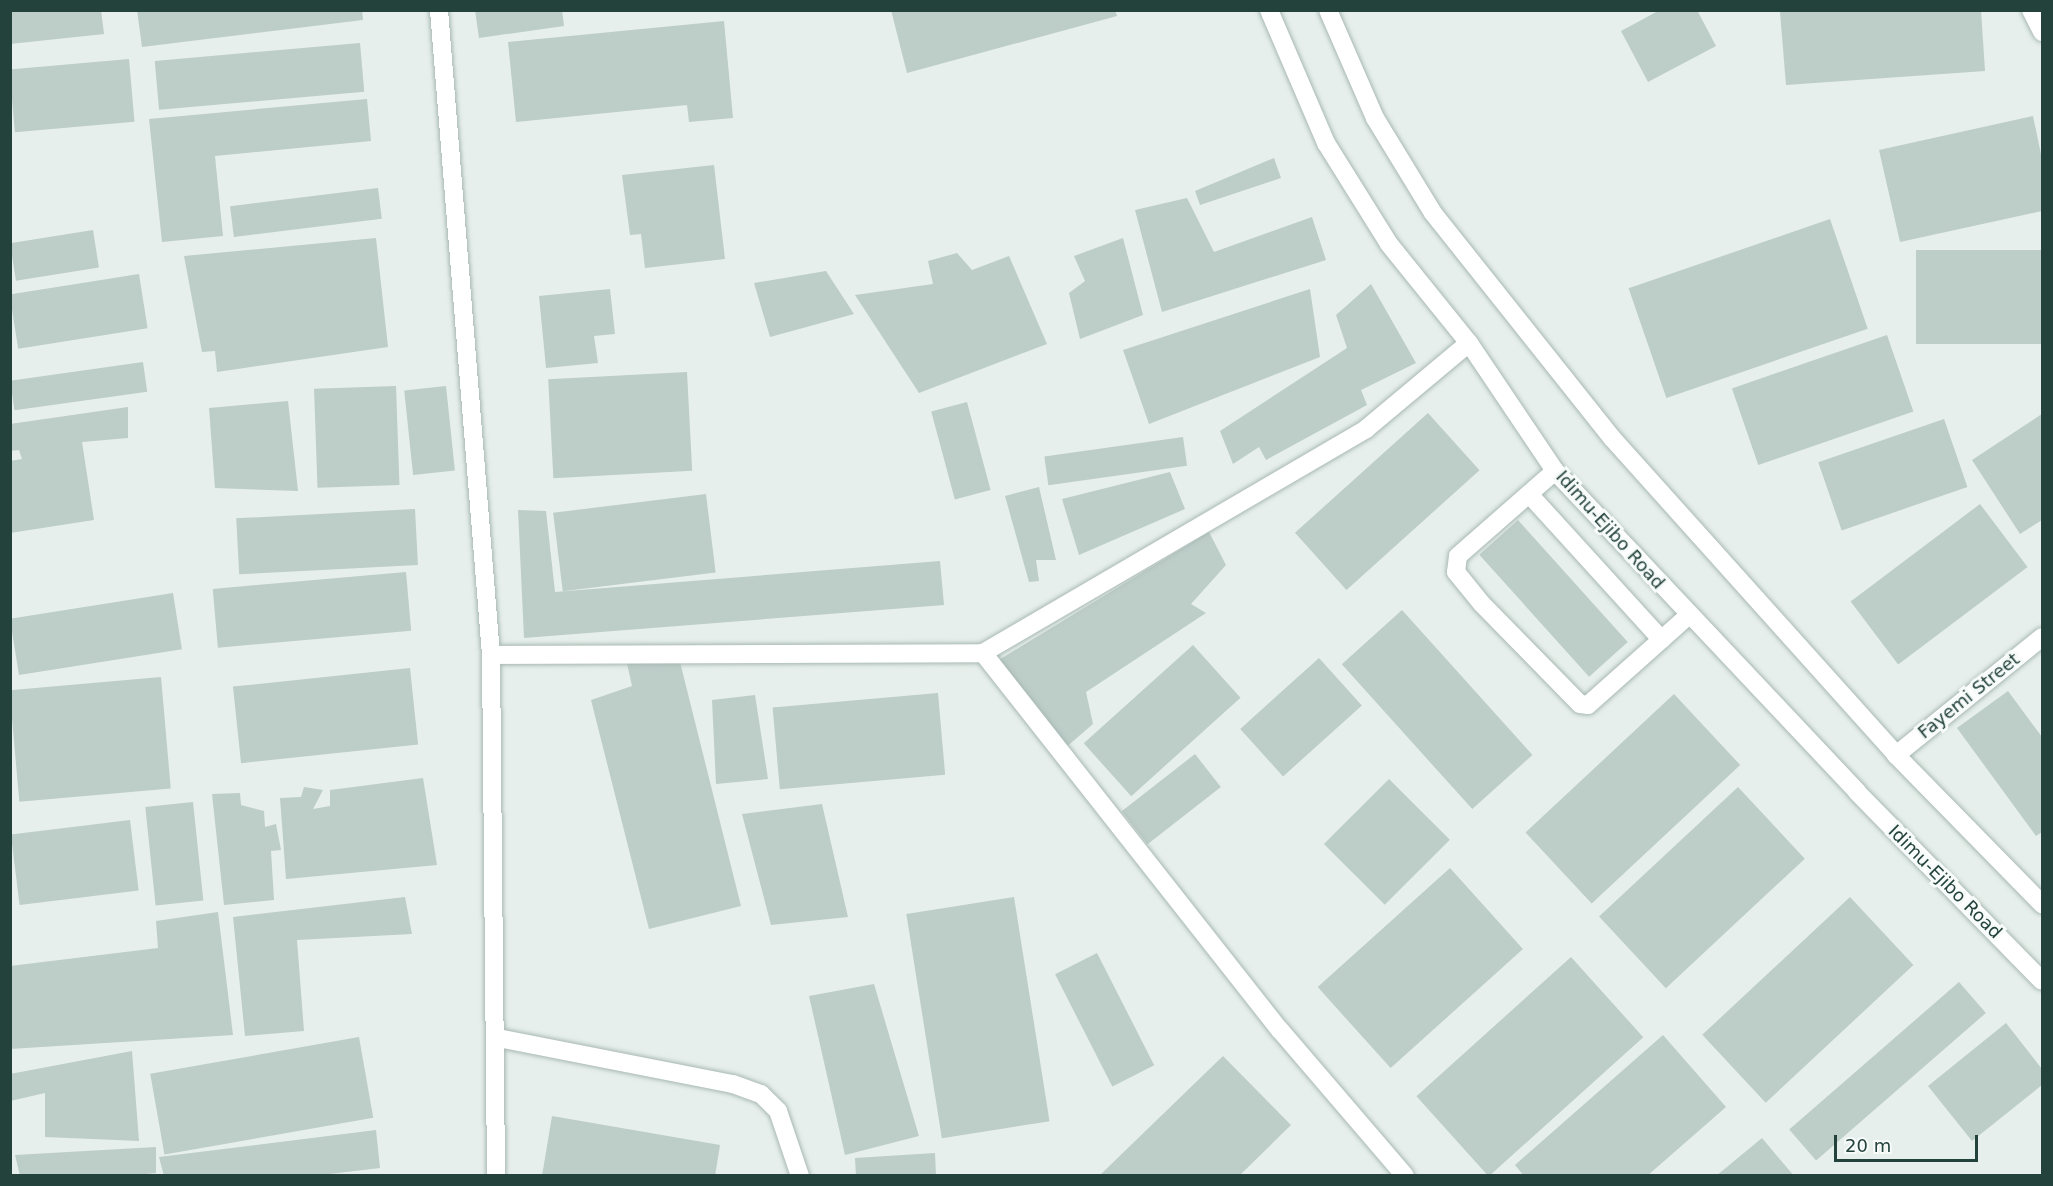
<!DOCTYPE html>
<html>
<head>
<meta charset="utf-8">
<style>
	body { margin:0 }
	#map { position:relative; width:2053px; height:1186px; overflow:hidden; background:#e6efeb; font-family:"DejaVu Sans",sans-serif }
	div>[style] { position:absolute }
	.building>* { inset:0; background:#bdcdc8; transform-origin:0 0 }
	.roads { filter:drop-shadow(0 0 2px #a8b8b3) drop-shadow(0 0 2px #a8b8b3) }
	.service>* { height:18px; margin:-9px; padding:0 9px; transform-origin:9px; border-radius:9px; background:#fff }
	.minor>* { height:18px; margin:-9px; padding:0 9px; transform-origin:9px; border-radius:9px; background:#fff }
	.secondary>* { height:18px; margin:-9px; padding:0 9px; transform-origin:9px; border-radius:9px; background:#fff }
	span { translate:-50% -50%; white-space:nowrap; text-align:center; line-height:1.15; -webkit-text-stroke:6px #f7fbf9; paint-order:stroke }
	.street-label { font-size:18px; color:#23423c }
	.frame { position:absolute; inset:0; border:12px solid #23423c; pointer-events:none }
	.scale { position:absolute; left:1834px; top:1135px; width:144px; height:27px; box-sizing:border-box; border:3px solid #23423c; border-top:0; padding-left:8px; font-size:18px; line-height:21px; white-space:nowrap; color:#23423c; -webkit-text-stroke:4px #f7fbf9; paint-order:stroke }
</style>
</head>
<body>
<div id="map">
	<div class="building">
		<i style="clip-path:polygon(10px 10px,101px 10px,104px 34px,10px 44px)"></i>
		<i style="clip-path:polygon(137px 10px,362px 10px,363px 20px,142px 47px)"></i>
		<i style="clip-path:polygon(475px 10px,562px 10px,564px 26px,479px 38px)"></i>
		<i style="clip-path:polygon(891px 10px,1115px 10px,1117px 16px,907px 73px)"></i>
		<i style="clip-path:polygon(1660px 10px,1697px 10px,1716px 46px,1648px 82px,1621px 31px)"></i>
		<i style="clip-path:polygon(1981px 10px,1985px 71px,1786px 85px,1780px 12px)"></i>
		<i style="clip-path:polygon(724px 21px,733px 118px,689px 122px,687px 105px,516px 122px,508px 42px)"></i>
		<i style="left:360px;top:43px;width:49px;height:206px;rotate:85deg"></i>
		<i style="left:129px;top:59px;width:63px;height:120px;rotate:85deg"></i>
		<i style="clip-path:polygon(367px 99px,371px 141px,215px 156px,223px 236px,162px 242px,149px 119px)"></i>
		<i style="clip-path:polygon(2033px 116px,2042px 159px,2042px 211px,1900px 242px,1879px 150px)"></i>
		<i style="clip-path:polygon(1274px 158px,1281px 178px,1200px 205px,1195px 191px)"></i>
		<i style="clip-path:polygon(714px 165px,725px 259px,645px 268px,641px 234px,630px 235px,622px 175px)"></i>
		<i style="left:378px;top:188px;width:31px;height:149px;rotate:83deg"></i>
		<i style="clip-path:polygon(1187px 198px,1214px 252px,1312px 217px,1326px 260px,1162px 312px,1135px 210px)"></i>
		<i style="left:1830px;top:219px;width:116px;height:213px;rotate:71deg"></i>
		<i style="left:93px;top:230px;width:38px;height:84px;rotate:81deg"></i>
		<i style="clip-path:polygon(376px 238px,388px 347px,217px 372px,215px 351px,202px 352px,184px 256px)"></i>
		<i style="clip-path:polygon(1123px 238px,1143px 315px,1080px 339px,1069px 293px,1085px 281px,1074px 256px)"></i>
		<i style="left:2042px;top:250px;width:94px;height:126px;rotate:90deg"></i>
		<i style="clip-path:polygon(957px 253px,972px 270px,1009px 256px,1047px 344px,919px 393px,855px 295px,933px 284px,928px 261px)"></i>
		<i style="clip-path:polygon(826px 271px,854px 314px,770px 337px,754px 283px)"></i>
		<i style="left:139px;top:274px;width:55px;height:131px;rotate:81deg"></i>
		<i style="clip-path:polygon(1371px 284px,1416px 363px,1361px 390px,1367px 405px,1266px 460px,1259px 447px,1233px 464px,1220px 431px,1347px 348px,1336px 315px)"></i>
		<i style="clip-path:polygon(610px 289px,615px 334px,594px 336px,598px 363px,546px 368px,539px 296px)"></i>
		<i style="clip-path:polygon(1310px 289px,1320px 357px,1149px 424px,1123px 350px)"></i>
		<i style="left:1887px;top:335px;width:81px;height:164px;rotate:71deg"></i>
		<i style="left:143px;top:362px;width:30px;height:134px;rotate:82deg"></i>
		<i style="left:687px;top:372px;width:99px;height:139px;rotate:87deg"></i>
		<i style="left:396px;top:386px;width:99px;height:82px;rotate:88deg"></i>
		<i style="left:446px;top:386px;width:85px;height:42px;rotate:84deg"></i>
		<i style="clip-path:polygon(288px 401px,298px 491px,215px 488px,209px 408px)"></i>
		<i style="left:967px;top:402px;width:91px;height:37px;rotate:75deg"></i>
		<i style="clip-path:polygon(128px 407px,128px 438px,82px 442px,94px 520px,10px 533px,10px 461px,22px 459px,19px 450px,10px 451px,10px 424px)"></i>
		<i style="left:1428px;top:413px;width:77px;height:179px;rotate:48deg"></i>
		<i style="clip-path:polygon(2042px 414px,2042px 520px,2020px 534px,1972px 460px)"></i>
		<i style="left:1944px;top:419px;width:72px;height:133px;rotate:71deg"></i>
		<i style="left:1183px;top:437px;width:29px;height:140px;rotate:82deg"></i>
		<i style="clip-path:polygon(1170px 472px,1185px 509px,1079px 555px,1062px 499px)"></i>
		<i style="clip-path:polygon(1039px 487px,1056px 560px,1036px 560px,1039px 581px,1029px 582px,1005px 496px)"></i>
		<i style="left:706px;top:494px;width:79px;height:154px;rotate:83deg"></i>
		<i style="left:1980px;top:504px;width:79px;height:162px;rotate:53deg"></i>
		<i style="left:415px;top:509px;width:56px;height:179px;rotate:87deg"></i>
		<i style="clip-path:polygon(518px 510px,546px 511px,555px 592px,940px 561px,944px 605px,524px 638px)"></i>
		<i style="left:1518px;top:520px;width:164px;height:52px;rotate:48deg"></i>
		<i style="clip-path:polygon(1209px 532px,1226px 565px,1191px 604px,1206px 613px,1086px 692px,1093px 724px,1064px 749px,997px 661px)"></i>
		<i style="left:406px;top:572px;width:59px;height:194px;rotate:85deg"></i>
		<i style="left:173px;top:593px;width:57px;height:165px;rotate:81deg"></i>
		<i style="left:1402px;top:610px;width:195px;height:81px;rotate:48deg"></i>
		<i style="left:1193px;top:645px;width:71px;height:147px;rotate:48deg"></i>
		<i style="clip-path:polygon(678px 654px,741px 906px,649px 929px,591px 700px,632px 686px,626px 659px)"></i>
		<i style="left:1319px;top:658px;width:64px;height:106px;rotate:48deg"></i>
		<i style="left:410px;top:668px;width:77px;height:178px;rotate:84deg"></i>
		<i style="left:161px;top:677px;width:112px;height:152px;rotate:85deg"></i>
		<i style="clip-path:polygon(2008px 691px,2042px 737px,2042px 832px,2036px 836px,1957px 728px)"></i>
		<i style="left:938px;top:693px;width:82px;height:166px;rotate:85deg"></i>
		<i style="left:1674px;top:694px;width:97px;height:203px;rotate:47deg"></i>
		<i style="clip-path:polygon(755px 695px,768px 779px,716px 784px,712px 700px)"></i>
		<i style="left:1195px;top:754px;width:42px;height:93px;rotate:52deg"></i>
		<i style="clip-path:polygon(423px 778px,437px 865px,286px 879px,280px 798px,301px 797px,304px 787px,323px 790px,313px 809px,330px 806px,330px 790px)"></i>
		<i style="left:1389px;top:779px;width:86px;height:92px;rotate:45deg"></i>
		<i style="left:1738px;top:787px;width:98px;height:190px;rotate:47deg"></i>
		<i style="clip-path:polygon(240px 793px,241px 805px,264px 811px,265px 827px,276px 824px,281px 850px,271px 851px,274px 900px,224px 905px,212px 794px)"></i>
		<i style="left:193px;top:802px;width:99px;height:48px;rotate:84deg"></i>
		<i style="clip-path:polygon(822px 804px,848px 917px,771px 925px,742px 814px)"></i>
		<i style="left:130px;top:820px;width:71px;height:120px;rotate:83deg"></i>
		<i style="left:1450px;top:868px;width:109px;height:178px;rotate:48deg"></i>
		<i style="clip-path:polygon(405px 897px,412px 934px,297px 940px,304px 1031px,245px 1036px,233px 917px)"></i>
		<i style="left:1014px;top:897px;width:227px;height:109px;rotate:81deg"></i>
		<i style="left:1850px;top:897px;width:93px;height:202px;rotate:47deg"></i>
		<i style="clip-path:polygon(218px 912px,233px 1035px,10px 1049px,10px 966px,158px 948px,156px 921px)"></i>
		<i style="left:1097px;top:953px;width:126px;height:47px;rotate:63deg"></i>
		<i style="left:1571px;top:957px;width:108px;height:208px;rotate:48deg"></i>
		<i style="left:1959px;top:982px;width:41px;height:225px;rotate:49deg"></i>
		<i style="clip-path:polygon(874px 984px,919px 1136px,845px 1155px,809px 996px)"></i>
		<i style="clip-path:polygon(2006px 1023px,2042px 1069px,2042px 1085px,1972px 1141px,1928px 1086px)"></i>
		<i style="clip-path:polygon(1663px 1035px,1726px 1107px,1647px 1176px,1524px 1176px,1515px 1165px)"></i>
		<i style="left:359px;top:1037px;width:82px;height:212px;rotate:80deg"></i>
		<i style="clip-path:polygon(132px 1051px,139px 1141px,45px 1137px,45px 1093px,10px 1101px,10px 1074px)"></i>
		<i style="clip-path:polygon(1223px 1056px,1291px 1125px,1239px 1176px,1099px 1176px)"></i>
		<i style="clip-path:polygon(552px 1116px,720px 1145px,715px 1176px,542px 1176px)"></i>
		<i style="clip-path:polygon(376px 1130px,380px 1168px,313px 1176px,164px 1176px,159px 1157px)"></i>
		<i style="clip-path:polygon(1762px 1138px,1794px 1176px,1716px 1176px)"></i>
		<i style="clip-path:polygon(156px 1147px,156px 1173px,127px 1176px,20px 1176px,15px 1155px)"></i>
		<i style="clip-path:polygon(935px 1153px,936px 1176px,856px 1176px,855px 1158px)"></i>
	</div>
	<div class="roads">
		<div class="service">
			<i style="left:1555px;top:471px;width:129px;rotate:138.8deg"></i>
			<i style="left:1458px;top:556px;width:16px;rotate:97deg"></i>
			<i style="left:1456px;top:572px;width:41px;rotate:50.9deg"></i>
			<i style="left:1482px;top:604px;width:140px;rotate:45.6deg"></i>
			<i style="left:1580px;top:704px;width:8px;rotate:7deg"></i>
			<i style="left:1588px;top:705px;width:134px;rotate:-41.7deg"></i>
			<i style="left:1529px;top:494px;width:197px;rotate:47.7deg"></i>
		</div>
		<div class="minor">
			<i style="left:439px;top:10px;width:647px;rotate:85.39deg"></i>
			<i style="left:491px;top:655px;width:521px;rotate:89.45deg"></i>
			<i style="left:2031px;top:10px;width:25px;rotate:63deg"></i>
			<i style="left:983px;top:653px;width:480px;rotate:51.8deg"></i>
			<i style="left:1280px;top:1030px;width:192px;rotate:49.4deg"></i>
			<i style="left:491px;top:655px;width:492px;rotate:-0.2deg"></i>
			<i style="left:983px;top:653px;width:444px;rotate:-30.3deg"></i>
			<i style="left:1366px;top:429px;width:134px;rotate:-39.9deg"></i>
			<i style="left:1896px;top:755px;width:188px;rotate:-38.9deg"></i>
			<i style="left:498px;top:1038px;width:239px;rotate:11.1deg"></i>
			<i style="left:733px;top:1084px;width:30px;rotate:20deg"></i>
			<i style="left:761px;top:1094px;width:24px;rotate:45deg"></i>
			<i style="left:778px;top:1111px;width:69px;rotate:71.3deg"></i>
		</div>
		<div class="secondary">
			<i style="left:1269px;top:10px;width:145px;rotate:66.8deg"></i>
			<i style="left:1326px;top:143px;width:119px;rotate:58deg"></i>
			<i style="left:1389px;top:244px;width:127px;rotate:51.1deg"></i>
			<i style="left:1469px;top:343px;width:154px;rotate:56.1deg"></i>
			<i style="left:1555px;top:471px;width:441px;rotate:46.7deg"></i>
			<i style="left:1857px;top:792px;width:264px;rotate:45.6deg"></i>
			<i style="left:1328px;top:10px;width:118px;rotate:66.5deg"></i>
			<i style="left:1375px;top:118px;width:111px;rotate:58.6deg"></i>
			<i style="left:1433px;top:213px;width:288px;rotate:51.5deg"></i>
			<i style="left:1612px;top:438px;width:426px;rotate:48.1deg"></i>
			<i style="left:1896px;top:755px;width:209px;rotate:45.6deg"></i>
		</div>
	</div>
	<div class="street-label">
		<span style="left:1610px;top:530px;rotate:48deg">Idimu-Ejibo Road</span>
		<span style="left:1969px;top:696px;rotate:-39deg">Fayemi Street</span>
		<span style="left:1945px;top:882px;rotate:45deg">Idimu-Ejibo Road</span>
	</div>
	<div class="frame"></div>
	<div class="scale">20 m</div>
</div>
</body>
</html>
